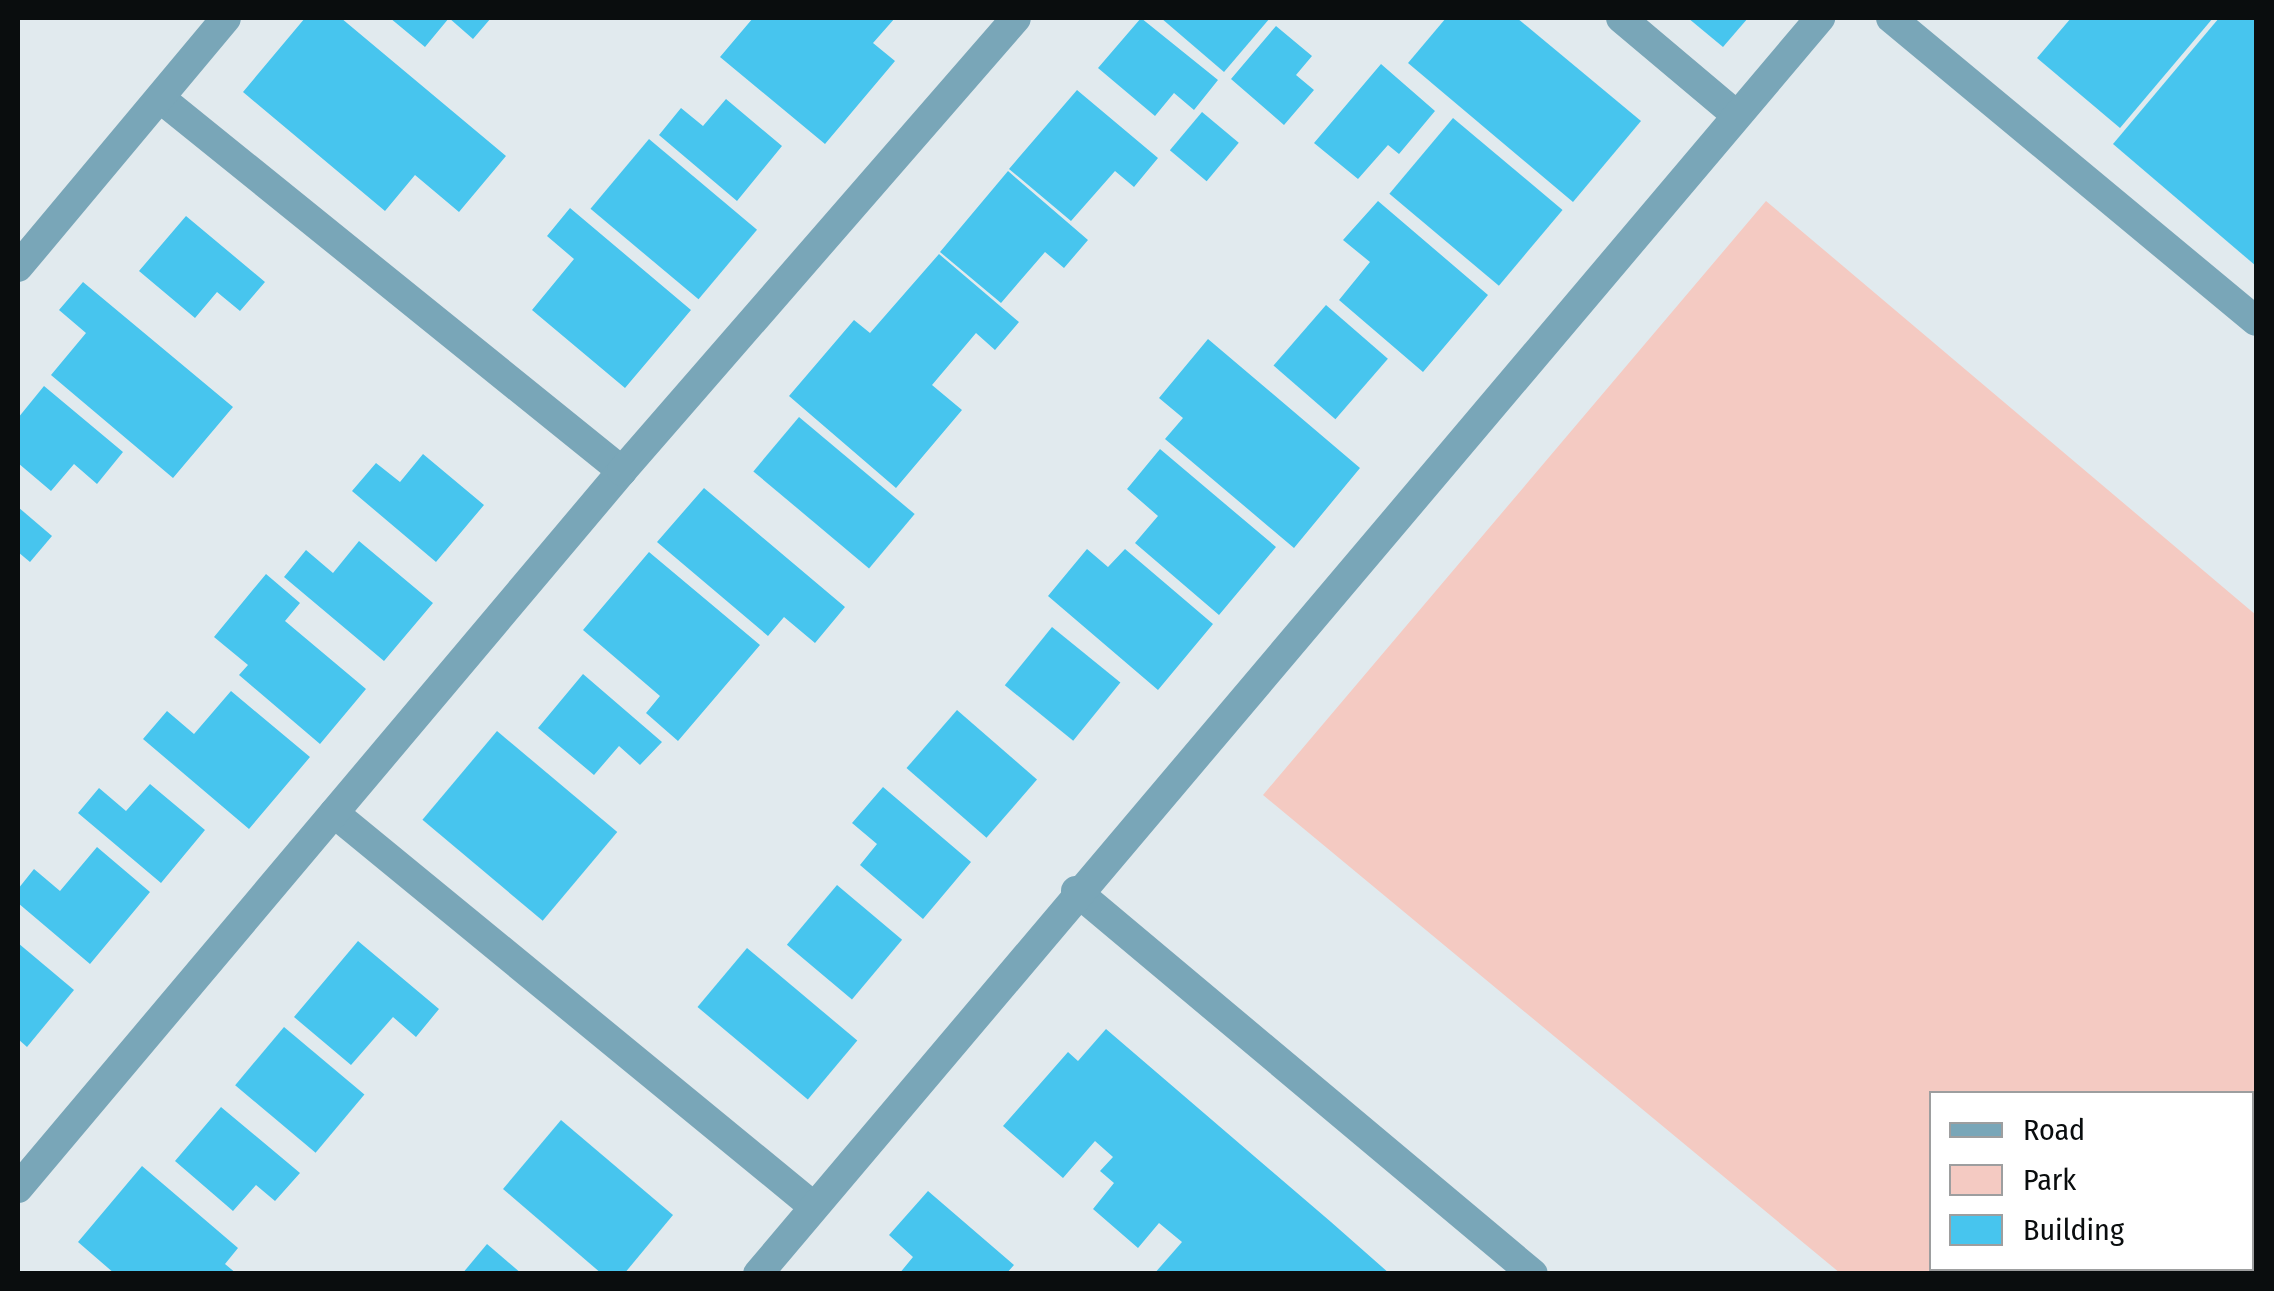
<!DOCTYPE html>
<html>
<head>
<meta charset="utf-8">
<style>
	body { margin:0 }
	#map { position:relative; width:2274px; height:1291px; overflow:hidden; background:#e1eaee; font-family:"Fira Sans Condensed",sans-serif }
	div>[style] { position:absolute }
	.green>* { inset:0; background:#f4cac2 }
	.building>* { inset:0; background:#47c5ee; transform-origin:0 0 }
	.minor>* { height:30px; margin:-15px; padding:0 15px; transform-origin:15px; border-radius:15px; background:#79a6b8 }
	span { translate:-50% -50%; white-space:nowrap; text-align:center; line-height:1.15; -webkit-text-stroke:8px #fff; paint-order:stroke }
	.frame { position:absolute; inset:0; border:20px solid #0a0d0e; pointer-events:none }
	.legend { position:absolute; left:1929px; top:1091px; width:325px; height:180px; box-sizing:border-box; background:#fff; border:2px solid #9d9e9f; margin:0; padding:12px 18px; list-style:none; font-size:30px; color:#0a0d0e }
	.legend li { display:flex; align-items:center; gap:20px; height:50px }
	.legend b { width:50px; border:2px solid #9d9e9f }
</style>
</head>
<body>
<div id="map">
	<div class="green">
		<i style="clip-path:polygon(evenodd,1766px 201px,2256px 615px,2256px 1273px,1840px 1273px,1263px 795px,1766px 201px,1932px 1094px,2252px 1094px,2252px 1268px,1932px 1268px,1932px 1094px)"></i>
	</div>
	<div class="building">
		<i style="clip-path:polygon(305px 18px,341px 18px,506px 156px,459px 212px,415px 175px,385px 211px,243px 92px)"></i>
		<i style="clip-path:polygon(390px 18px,491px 18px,473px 39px,449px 18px,425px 47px)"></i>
		<i style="clip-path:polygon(753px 18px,895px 18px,873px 43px,895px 61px,825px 144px,720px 57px)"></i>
		<i style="clip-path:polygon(1141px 18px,1218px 80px,1194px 110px,1174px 93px,1155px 116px,1098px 68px)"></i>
		<i style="clip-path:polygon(1161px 18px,1270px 18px,1224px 72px)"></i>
		<i style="clip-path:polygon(1446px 18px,1517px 18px,1641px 121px,1573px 202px,1408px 63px)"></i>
		<i style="clip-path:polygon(1688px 18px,1748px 18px,1723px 47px)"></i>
		<i style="clip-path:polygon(2071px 18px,2213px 18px,2120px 128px,2037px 58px)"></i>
		<i style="clip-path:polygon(2219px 18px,2256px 18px,2256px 266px,2113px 144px)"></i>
		<i style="clip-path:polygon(1276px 26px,1312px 56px,1296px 75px,1314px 90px,1284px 125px,1231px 79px)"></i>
		<i style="clip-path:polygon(1381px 64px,1435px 111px,1399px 154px,1388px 145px,1358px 179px,1314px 143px)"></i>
		<i style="clip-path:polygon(1077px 90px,1158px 158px,1134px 187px,1115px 171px,1071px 221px,1009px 169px)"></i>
		<i style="clip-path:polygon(726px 99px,782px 146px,737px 201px,659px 135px,681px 108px,703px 126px)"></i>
		<i style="left:1202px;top:112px;width:48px;height:50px;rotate:40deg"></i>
		<i style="left:1453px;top:118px;width:143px;height:99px;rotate:40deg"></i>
		<i style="left:649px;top:139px;width:141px;height:91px;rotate:40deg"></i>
		<i style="clip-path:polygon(1008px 171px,1088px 240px,1064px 268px,1045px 252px,1001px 303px,940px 252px)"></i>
		<i style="clip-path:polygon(1378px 201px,1488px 295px,1423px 372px,1339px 300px,1370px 262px,1343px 240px)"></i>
		<i style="clip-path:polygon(570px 208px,691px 310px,625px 388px,532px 310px,574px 259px,547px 236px)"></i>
		<i style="clip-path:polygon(186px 216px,265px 282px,240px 311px,217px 292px,195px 318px,139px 271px)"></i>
		<i style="clip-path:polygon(939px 254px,1019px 322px,995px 350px,976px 333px,932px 385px,962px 410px,896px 488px,789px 396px,854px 320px,870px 333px)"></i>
		<i style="clip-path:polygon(83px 282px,233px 407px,173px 478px,51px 375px,86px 333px,59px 310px)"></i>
		<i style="left:1326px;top:305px;width:82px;height:80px;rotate:41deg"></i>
		<i style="clip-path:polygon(1208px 339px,1360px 468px,1294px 548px,1165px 439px,1183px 418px,1159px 398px)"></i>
		<i style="clip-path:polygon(44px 386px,123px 452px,97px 484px,74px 464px,51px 491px,18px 463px,18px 418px)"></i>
		<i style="left:799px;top:417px;width:151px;height:71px;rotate:40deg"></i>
		<i style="clip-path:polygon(1160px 449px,1276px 547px,1219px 615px,1135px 543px,1158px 516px,1127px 489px)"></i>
		<i style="clip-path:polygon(423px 454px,484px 505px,436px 562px,352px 491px,376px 463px,400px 482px)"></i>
		<i style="clip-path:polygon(704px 488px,845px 607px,815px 643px,784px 617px,768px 636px,657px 542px)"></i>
		<i style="clip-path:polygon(18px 507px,52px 536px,30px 562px,18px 552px)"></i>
		<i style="clip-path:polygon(359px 541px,433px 603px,384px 661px,284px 577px,306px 550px,333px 573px)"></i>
		<i style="clip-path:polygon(1087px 549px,1108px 567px,1125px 549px,1213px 624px,1158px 690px,1048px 596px)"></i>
		<i style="clip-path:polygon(649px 552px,760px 645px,678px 741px,646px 713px,660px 696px,583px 630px)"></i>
		<i style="clip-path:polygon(266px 574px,300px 603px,285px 621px,366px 689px,320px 744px,239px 675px,248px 665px,214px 637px)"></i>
		<i style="left:1052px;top:627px;width:88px;height:75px;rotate:39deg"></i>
		<i style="clip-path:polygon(583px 674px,662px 742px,640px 765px,619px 746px,594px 775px,538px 728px)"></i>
		<i style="clip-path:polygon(231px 691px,310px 757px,249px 829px,143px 739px,167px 711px,194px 734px)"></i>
		<i style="left:957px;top:710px;width:106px;height:77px;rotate:41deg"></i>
		<i style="left:497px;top:731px;width:157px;height:116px;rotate:40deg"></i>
		<i style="clip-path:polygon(150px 784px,205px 830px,161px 883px,78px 813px,99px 788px,126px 811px)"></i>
		<i style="clip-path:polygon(883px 787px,971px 862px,923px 919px,860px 865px,877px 844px,852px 823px)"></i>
		<i style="clip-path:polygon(97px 847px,150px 892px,90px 964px,18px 903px,18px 889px,34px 869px,60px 891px)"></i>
		<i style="left:837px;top:885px;width:85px;height:78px;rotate:40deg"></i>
		<i style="clip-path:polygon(358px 941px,439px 1009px,416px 1037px,393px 1017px,351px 1065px,294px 1017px)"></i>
		<i style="clip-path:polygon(18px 943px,74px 990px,27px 1047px,18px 1039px)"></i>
		<i style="left:747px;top:948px;width:144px;height:77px;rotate:40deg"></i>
		<i style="left:284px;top:1027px;width:105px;height:76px;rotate:40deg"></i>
		<i style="clip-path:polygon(1106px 1029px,1331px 1222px,1390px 1274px,1154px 1274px,1182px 1242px,1159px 1223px,1138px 1248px,1093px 1209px,1114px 1183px,1100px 1171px,1113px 1157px,1095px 1141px,1063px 1178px,1003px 1126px,1068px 1052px,1078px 1061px)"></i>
		<i style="clip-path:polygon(221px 1107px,300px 1173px,275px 1201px,256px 1185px,233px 1211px,175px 1161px)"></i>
		<i style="clip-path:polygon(561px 1120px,673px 1215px,624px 1274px,602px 1274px,503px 1189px)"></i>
		<i style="clip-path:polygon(142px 1166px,238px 1248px,225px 1264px,237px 1274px,115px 1274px,78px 1242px)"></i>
		<i style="clip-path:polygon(928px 1191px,1014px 1265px,1006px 1274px,899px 1274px,913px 1257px,889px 1235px)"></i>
		<i style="clip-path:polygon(487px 1244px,522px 1274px,462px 1274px)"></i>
	</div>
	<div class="minor">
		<i style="left:1621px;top:18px;width:150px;rotate:40.1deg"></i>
		<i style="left:1891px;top:18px;width:474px;rotate:39.7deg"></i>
		<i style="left:160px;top:98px;width:594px;rotate:38.92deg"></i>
		<i style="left:18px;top:267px;width:324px;rotate:-50.1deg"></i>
		<i style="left:334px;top:813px;width:620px;rotate:39.37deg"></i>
		<i style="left:1076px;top:891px;width:596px;rotate:39.97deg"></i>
		<i style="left:18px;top:1188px;width:937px;rotate:-49.89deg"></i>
		<i style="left:622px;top:471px;width:600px;rotate:-48.98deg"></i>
		<i style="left:758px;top:1274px;width:1645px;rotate:-49.78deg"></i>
	</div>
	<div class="frame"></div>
	<ul class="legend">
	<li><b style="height:12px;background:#79a6b8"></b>Road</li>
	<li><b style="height:28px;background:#f4cac2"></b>Park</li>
	<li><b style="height:28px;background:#47c5ee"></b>Building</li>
	</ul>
</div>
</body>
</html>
